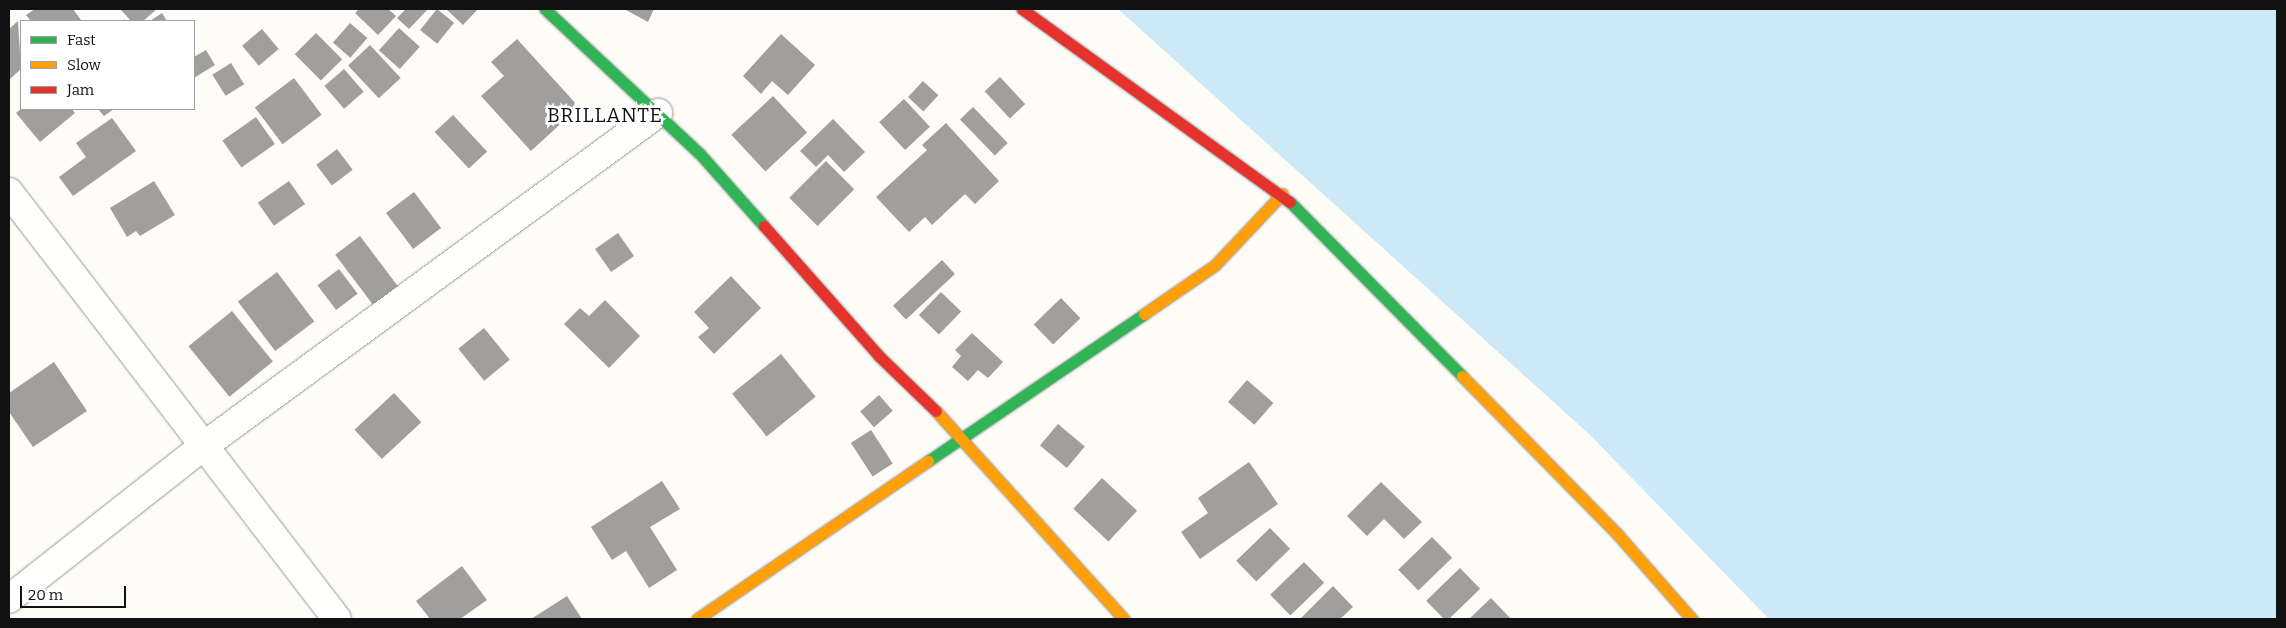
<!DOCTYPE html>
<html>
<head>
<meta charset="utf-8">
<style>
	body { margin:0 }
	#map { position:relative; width:2286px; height:628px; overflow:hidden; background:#fdfcf7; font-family:Bitter,serif }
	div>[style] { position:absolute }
	.water>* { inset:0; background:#cde8f7 }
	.building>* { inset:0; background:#a19f9c; transform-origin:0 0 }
	.roads { filter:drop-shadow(0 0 1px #979795) drop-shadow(0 0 1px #979795) }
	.street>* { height:28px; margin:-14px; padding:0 14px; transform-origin:14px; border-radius:14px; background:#fffffe }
	.fast>* { height:11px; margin:-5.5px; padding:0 5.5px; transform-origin:5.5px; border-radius:5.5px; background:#30b455 }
	.slow>* { height:11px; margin:-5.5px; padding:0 5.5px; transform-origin:5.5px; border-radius:5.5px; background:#ff9f0a }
	.jam>* { height:11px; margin:-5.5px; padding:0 5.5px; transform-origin:5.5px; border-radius:5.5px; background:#e5322d }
	span { translate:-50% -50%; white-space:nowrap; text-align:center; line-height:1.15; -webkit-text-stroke:5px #fff; paint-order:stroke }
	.quarter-label { font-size:20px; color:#111; letter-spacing:1px }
	.frame { position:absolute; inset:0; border:10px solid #111; pointer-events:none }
	.legend { position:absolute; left:20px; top:20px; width:175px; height:90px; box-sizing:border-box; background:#fff; border:1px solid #a0a0a0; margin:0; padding:6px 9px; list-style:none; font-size:15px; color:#111 }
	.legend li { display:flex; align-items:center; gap:10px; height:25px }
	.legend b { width:25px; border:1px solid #a0a0a0 }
	.scale { position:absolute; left:20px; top:586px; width:106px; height:22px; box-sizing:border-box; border:2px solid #111; border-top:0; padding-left:6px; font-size:15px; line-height:18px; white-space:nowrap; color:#111; -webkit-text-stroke:4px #fff; paint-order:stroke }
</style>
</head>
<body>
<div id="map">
	<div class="water">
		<i style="clip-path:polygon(1118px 9px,2277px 9px,2277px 619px,1769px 619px,1589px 434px)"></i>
	</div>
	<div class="building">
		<i style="clip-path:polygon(35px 9px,73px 9px,81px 20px,31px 21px,26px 15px)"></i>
		<i style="clip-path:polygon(120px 9px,157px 9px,143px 21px,131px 21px)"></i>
		<i style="clip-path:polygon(359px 9px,388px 9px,396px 16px,378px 35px,355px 13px)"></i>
		<i style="clip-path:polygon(406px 9px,428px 9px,409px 29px,397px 18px)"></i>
		<i style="left:437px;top:9px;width:22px;height:27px;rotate:39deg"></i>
		<i style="clip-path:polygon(446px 9px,478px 9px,463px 25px)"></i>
		<i style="clip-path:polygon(624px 9px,654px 9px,648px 22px)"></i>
		<i style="clip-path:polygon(162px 13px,167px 21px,150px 21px)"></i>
		<i style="clip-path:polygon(18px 21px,21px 69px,9px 80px,9px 29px)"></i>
		<i style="left:350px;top:23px;width:23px;height:26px;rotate:41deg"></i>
		<i style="left:399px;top:28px;width:28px;height:30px;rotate:42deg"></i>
		<i style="left:262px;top:29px;width:26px;height:26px;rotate:50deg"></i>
		<i style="left:316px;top:33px;width:37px;height:30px;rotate:45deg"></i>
		<i style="clip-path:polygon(781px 34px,815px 65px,788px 95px,772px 81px,761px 94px,743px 76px)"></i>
		<i style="clip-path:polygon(517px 39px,579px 107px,531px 151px,481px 96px,504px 76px,491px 62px)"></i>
		<i style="left:370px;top:45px;width:45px;height:30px;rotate:47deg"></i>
		<i style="clip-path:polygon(206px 50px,215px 65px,194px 78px,194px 57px)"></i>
		<i style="left:231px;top:63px;width:25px;height:22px;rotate:58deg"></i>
		<i style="left:344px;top:69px;width:30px;height:26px;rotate:49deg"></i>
		<i style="left:1000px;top:77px;width:37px;height:21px;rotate:47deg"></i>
		<i style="left:294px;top:78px;width:46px;height:49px;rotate:53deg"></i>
		<i style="left:923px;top:81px;width:21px;height:22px;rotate:43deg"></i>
		<i style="left:773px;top:96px;width:50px;height:57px;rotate:47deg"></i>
		<i style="left:904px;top:99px;width:38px;height:34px;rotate:47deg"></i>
		<i style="left:973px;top:107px;width:50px;height:18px;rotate:46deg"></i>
		<i style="clip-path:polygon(21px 109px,72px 109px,75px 113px,40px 142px,16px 113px)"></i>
		<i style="clip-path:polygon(98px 109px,114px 109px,104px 116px)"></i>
		<i style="left:453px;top:115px;width:50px;height:25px;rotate:47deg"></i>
		<i style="left:256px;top:117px;width:33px;height:41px;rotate:55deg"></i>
		<i style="clip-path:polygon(112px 118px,136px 151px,73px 196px,59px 177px,86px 157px,76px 143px)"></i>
		<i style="clip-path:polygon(833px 119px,865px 152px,844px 172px,828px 155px,816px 167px,800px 151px)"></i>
		<i style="clip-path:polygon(946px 123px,999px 181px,975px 204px,965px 194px,932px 225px,925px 217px,909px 232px,876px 197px,927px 150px,922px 145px)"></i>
		<i style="left:337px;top:149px;width:26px;height:26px;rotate:53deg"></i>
		<i style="left:826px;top:161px;width:40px;height:52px;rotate:45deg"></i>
		<i style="clip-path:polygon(154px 181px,175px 215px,140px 236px,136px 231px,127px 237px,110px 208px)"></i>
		<i style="left:289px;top:181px;width:28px;height:38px;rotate:55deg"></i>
		<i style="left:414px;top:192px;width:45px;height:35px;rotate:53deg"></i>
		<i style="left:618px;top:233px;width:28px;height:28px;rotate:55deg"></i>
		<i style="left:360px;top:236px;width:68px;height:31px;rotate:53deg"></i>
		<i style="left:942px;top:260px;width:19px;height:67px;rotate:47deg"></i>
		<i style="left:339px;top:269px;width:31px;height:27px;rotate:53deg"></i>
		<i style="left:277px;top:272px;width:62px;height:49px;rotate:53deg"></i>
		<i style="clip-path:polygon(731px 276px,761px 308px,714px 354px,698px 337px,709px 328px,694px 312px)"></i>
		<i style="left:941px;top:292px;width:28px;height:32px;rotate:44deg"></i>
		<i style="left:1061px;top:298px;width:28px;height:38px;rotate:46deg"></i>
		<i style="clip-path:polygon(605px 300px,640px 336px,609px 368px,564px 324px,580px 308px,589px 316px)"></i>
		<i style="left:232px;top:311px;width:65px;height:56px;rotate:51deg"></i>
		<i style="left:484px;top:328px;width:41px;height:33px;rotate:51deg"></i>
		<i style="clip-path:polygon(972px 333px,1003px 362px,988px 378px,978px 370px,968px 381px,952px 367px,961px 356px,955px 350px)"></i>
		<i style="left:781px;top:354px;width:55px;height:63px;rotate:51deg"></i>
		<i style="clip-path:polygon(54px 362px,87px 411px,33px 447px,9px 412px,9px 393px)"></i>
		<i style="left:1247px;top:380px;width:35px;height:29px;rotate:41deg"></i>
		<i style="left:394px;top:393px;width:40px;height:54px;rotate:47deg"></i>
		<i style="left:879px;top:395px;width:21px;height:25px;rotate:49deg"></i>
		<i style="left:1058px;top:424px;width:35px;height:28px;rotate:40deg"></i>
		<i style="left:871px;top:430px;width:40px;height:24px;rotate:57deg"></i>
		<i style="clip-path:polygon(1249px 462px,1278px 504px,1200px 559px,1181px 532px,1208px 513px,1198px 498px)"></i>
		<i style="left:1102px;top:478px;width:48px;height:42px;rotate:43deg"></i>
		<i style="clip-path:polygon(662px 481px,680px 509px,650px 527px,677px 570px,649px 588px,626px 551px,612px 560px,591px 527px)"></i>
		<i style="clip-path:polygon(1381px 482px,1422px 522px,1404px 539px,1384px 519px,1367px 536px,1347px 516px)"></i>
		<i style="left:1270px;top:528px;width:29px;height:47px;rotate:46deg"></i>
		<i style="left:1432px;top:537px;width:29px;height:47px;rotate:46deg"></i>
		<i style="left:1304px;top:562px;width:29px;height:47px;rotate:46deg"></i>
		<i style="clip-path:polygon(462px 566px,487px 600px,460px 619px,430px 619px,416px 601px)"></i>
		<i style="left:1460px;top:568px;width:29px;height:47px;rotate:46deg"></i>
		<i style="clip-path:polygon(1333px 586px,1353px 607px,1340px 619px,1300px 619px)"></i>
		<i style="clip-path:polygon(567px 596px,582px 619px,531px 619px)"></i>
		<i style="clip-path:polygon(1491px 598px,1511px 619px,1469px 619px)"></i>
	</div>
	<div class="roads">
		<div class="street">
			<i style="left:9px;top:192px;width:538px;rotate:52.47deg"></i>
			<i style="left:9px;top:599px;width:249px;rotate:-38.2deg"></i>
			<i style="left:205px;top:445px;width:562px;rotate:-36.24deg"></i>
		</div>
		<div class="fast">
			<i style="left:545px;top:9px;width:212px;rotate:43.1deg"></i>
			<i style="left:700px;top:154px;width:96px;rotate:48.4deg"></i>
			<i style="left:1290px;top:202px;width:245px;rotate:45.3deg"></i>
			<i style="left:928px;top:461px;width:261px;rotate:-34.2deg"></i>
		</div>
		<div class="slow">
			<i style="left:1144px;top:314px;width:86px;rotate:-34.6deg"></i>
			<i style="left:1215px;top:265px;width:98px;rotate:-46.7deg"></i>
			<i style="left:1462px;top:376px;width:224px;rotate:45.5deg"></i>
			<i style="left:1619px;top:536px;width:111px;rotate:48.7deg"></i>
			<i style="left:936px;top:411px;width:280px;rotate:47.9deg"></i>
			<i style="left:697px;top:619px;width:280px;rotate:-34.4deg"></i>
		</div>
		<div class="jam">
			<i style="left:1022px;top:9px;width:330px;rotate:35.8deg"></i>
			<i style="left:764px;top:226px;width:174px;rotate:48.5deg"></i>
			<i style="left:879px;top:356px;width:79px;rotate:44deg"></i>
		</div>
	</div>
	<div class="quarter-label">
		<span style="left:605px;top:115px">BRILLANTE</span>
	</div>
	<div class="frame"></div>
	<ul class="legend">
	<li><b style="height:6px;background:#30b455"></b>Fast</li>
	<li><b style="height:6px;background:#ff9f0a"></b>Slow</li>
	<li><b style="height:6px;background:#e5322d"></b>Jam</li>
	</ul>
	<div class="scale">20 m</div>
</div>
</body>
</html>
